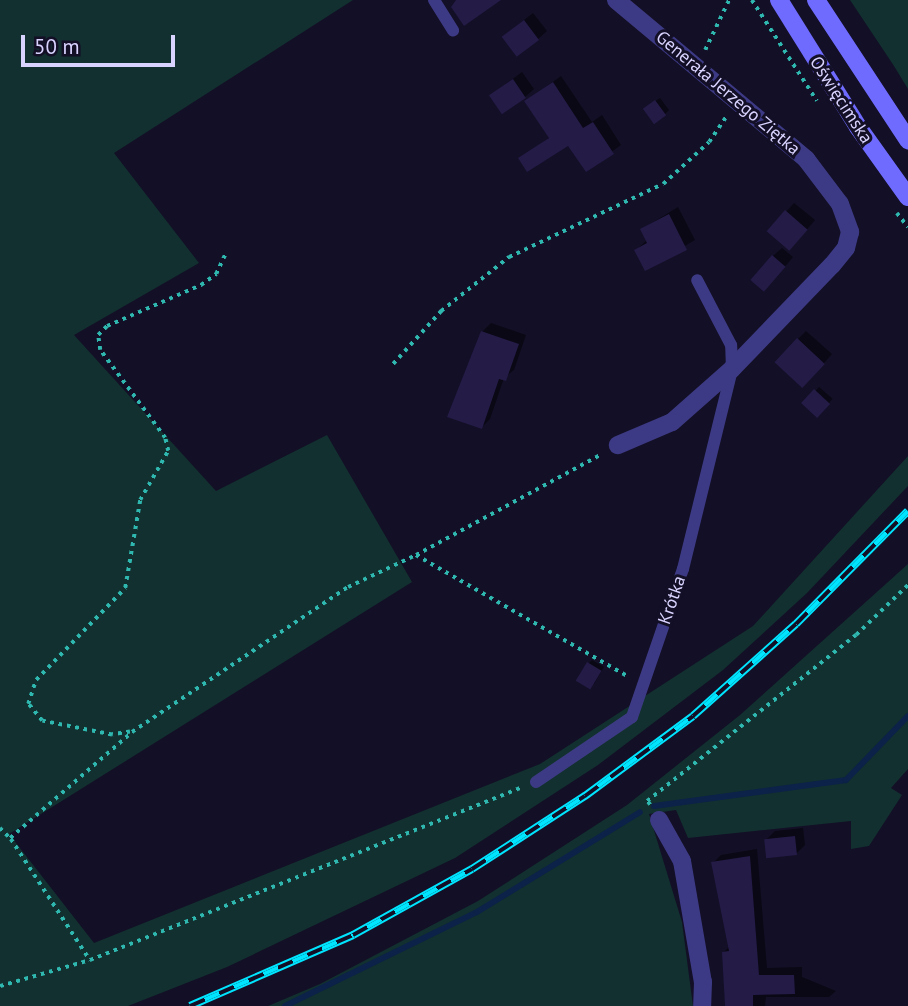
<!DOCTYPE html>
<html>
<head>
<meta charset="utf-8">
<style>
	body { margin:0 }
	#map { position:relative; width:908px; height:1006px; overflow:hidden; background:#130f26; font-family:"PT Sans",sans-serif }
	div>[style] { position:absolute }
	.green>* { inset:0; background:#12302f }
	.shadow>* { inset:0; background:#0007; transform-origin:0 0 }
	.stream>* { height:6px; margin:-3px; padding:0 3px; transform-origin:3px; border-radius:3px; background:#0c2248 }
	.building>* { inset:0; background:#241b47; transform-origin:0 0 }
	.path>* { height:3.5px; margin-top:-1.75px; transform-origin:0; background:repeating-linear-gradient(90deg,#2fb8b0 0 3.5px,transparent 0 8.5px) }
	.lane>* { height:12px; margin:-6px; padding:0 6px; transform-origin:6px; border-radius:6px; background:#3d3a85 }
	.street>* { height:18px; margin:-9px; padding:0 9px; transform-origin:9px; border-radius:9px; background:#3d3a85 }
	.secondary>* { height:18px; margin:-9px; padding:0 9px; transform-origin:9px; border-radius:9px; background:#6f6bff }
	.rail>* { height:8px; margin-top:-4px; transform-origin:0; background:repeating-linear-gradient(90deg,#130f26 0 16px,#00e5ff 0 32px); box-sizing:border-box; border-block:2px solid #00e5ff }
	span { translate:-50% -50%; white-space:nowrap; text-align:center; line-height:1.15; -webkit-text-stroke:6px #130f26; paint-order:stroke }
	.street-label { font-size:18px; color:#d9d4ff }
	.scale { position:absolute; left:21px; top:35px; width:154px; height:32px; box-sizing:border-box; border:4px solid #d9d4ff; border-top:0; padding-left:9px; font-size:21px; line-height:24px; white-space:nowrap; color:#d9d4ff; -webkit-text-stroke:5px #130f26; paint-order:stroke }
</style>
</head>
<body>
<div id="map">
	<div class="green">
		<i style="clip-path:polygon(0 0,353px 0,114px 153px,199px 263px,74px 335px,216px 491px,327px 435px,412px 582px,9px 834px,94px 943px,540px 764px,753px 626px,908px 456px,908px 486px,807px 593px,723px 670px,598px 765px,455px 858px,227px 967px,128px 1006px,0 1006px)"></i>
		<i style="clip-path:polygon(850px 0,908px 0,908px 89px,894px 66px)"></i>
		<i style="clip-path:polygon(908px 564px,908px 769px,891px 788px,902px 795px,869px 846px,851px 849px,851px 821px,688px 838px,676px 810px,649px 814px,682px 922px,693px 1006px,268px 1006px,320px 984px,478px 901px,627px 805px,740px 715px)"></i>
	</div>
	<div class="shadow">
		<i style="clip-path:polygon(533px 13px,547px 31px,538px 39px,504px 36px)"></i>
		<i style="clip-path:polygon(522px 72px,534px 89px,525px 97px,491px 95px)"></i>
		<i style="clip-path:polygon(561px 76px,592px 122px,602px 115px,621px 145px,586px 170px,569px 143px,520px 159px,550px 137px,526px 101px)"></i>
		<i style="clip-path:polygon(660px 98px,669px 110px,665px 114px,648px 106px)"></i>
		<i style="clip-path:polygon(794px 203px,815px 220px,799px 239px,786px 212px)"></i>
		<i style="clip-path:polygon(678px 207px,695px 240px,645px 269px,636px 250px,647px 240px,642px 229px)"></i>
		<i style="clip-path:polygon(782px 248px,793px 257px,773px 281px,773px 256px)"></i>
		<i style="clip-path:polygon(491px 323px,526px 335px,514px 370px,504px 378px,490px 419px,482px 427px,482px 332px)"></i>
		<i style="clip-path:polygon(806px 331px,832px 354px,812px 377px,798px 339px)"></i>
		<i style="left:819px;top:387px;width:18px;height:23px;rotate:41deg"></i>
		<i style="clip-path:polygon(592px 660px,604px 667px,594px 684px,589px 663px)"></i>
		<i style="clip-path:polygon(803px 828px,805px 845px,797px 853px,766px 840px,775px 831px)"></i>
		<i style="clip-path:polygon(757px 849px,767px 968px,802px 967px,802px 977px,836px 991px,829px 997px,766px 997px,765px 1006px,725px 1006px,724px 952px,730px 946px,713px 863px,721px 855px)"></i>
	</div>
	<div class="stream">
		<i style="left:654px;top:806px;width:194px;rotate:-7.7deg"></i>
		<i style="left:846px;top:780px;width:89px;rotate:-45.9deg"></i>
		<i style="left:285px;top:1006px;width:214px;rotate:-26.1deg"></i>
		<i style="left:477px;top:912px;width:191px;rotate:-31.5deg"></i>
	</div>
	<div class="building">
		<i style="clip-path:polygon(456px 0,501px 0,464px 26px,451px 7px)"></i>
		<i style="left:524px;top:20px;width:25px;height:28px;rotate:53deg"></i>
		<i style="left:513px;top:79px;width:23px;height:29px;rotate:56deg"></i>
		<i style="clip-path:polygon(553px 82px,583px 128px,593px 122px,614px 154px,586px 172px,568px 146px,527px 172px,518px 158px,549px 138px,524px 101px)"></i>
		<i style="left:655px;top:100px;width:19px;height:15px;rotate:54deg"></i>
		<i style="left:785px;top:210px;width:30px;height:28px;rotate:41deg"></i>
		<i style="clip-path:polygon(669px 214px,687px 250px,645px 271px,634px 250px,647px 243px,640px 229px)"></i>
		<i style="left:772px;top:255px;width:18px;height:33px;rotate:41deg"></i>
		<i style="clip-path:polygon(481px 331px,519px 344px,506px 381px,499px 379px,482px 429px,447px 417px)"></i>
		<i style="left:797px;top:338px;width:38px;height:33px;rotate:43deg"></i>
		<i style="left:814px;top:389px;width:22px;height:19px;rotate:43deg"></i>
		<i style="left:587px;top:662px;width:17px;height:22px;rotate:31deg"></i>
		<i style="left:795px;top:836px;width:19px;height:31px;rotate:84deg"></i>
		<i style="clip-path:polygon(750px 856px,759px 975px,794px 975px,795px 994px,753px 995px,753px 1006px,725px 1006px,722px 952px,729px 951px,711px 862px)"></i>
	</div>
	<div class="path">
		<i style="left:752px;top:0;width:120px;rotate:57.2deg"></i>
		<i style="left:705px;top:50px;width:55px;rotate:-64.4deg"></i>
		<i style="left:897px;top:213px;width:18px;rotate:52deg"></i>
		<i style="left:393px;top:364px;width:72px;rotate:-47.8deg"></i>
		<i style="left:441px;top:311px;width:87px;rotate:-38.5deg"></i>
		<i style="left:509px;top:257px;width:170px;rotate:-25.4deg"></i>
		<i style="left:663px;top:184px;width:62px;rotate:-42.4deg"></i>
		<i style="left:709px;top:142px;width:30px;rotate:-56deg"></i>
		<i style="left:416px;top:555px;width:212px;rotate:-28.5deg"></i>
		<i style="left:130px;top:732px;width:18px;rotate:171deg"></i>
		<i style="left:112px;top:735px;width:71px;rotate:-168.7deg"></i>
		<i style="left:42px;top:721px;width:22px;rotate:-129deg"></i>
		<i style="left:28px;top:704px;width:25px;rotate:-72deg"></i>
		<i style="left:36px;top:680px;width:128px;rotate:-45.9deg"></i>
		<i style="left:125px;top:588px;width:89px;rotate:-80.3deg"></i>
		<i style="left:140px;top:500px;width:56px;rotate:-60.3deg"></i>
		<i style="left:168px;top:451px;width:13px;rotate:-103deg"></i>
		<i style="left:165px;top:438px;width:109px;rotate:-126.5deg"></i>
		<i style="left:100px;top:350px;width:15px;rotate:-98deg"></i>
		<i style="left:98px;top:335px;width:13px;rotate:-45deg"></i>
		<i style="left:107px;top:326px;width:103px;rotate:-23.6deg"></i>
		<i style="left:201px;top:285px;width:19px;rotate:-36deg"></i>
		<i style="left:216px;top:274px;width:21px;rotate:-65deg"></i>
		<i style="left:650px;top:805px;width:5px;rotate:-127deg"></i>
		<i style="left:647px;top:801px;width:267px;rotate:-38.5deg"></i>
		<i style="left:856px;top:635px;width:72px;rotate:-43.9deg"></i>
		<i style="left:0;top:828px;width:14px;rotate:45deg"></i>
		<i style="left:10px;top:838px;width:162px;rotate:-41deg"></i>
		<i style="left:132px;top:732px;width:260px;rotate:-33.9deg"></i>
		<i style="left:348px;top:587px;width:75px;rotate:-25.2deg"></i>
		<i style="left:416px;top:555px;width:245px;rotate:29.8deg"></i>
		<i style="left:11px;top:839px;width:145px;rotate:56.9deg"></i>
		<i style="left:0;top:986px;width:94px;rotate:-16.1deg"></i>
		<i style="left:90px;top:960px;width:464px;rotate:-21.8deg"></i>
	</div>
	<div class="lane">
		<i style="left:434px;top:0;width:36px;rotate:58deg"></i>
		<i style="left:536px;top:782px;width:116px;rotate:-34.1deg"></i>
		<i style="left:632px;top:717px;width:157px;rotate:-71deg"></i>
		<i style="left:683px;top:569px;width:206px;rotate:-76.2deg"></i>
		<i style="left:732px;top:369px;width:24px;rotate:-92deg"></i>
		<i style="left:731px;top:345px;width:73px;rotate:-117.6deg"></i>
	</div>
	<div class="street">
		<i style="left:616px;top:0;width:248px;rotate:39.9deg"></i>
		<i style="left:806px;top:159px;width:56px;rotate:52.9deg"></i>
		<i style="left:840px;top:204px;width:30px;rotate:70deg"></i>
		<i style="left:850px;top:232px;width:16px;rotate:104deg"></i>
		<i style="left:846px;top:248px;width:22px;rotate:129deg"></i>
		<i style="left:832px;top:265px;width:144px;rotate:133.9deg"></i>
		<i style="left:732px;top:369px;width:80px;rotate:138.5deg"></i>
		<i style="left:672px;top:422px;width:59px;rotate:156.9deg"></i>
		<i style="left:659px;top:820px;width:47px;rotate:60.7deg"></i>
		<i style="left:682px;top:861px;width:123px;rotate:80.2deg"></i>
		<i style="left:703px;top:982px;width:24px;rotate:92deg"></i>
	</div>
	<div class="secondary">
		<i style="left:779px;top:0;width:150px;rotate:58.1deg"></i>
		<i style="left:858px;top:127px;width:86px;rotate:54.5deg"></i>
		<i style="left:816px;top:0;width:168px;rotate:56.7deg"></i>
	</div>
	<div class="rail">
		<i style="left:190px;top:1006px;width:178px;rotate:-23.5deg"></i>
		<i style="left:353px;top:935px;width:136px;rotate:-29deg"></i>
		<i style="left:472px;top:869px;width:135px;rotate:-32.9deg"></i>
		<i style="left:585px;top:796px;width:134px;rotate:-36.5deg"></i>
		<i style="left:693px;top:716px;width:138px;rotate:-41.8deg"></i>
		<i style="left:796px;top:624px;width:159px;rotate:-45.3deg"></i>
	</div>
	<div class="street-label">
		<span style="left:728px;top:93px;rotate:40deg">Generała Jerzego Ziętka</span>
		<span style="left:841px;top:100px;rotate:57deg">Oświęcimska</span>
		<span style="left:672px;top:600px;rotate:-71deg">Krótka</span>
	</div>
	<div class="scale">50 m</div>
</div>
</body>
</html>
